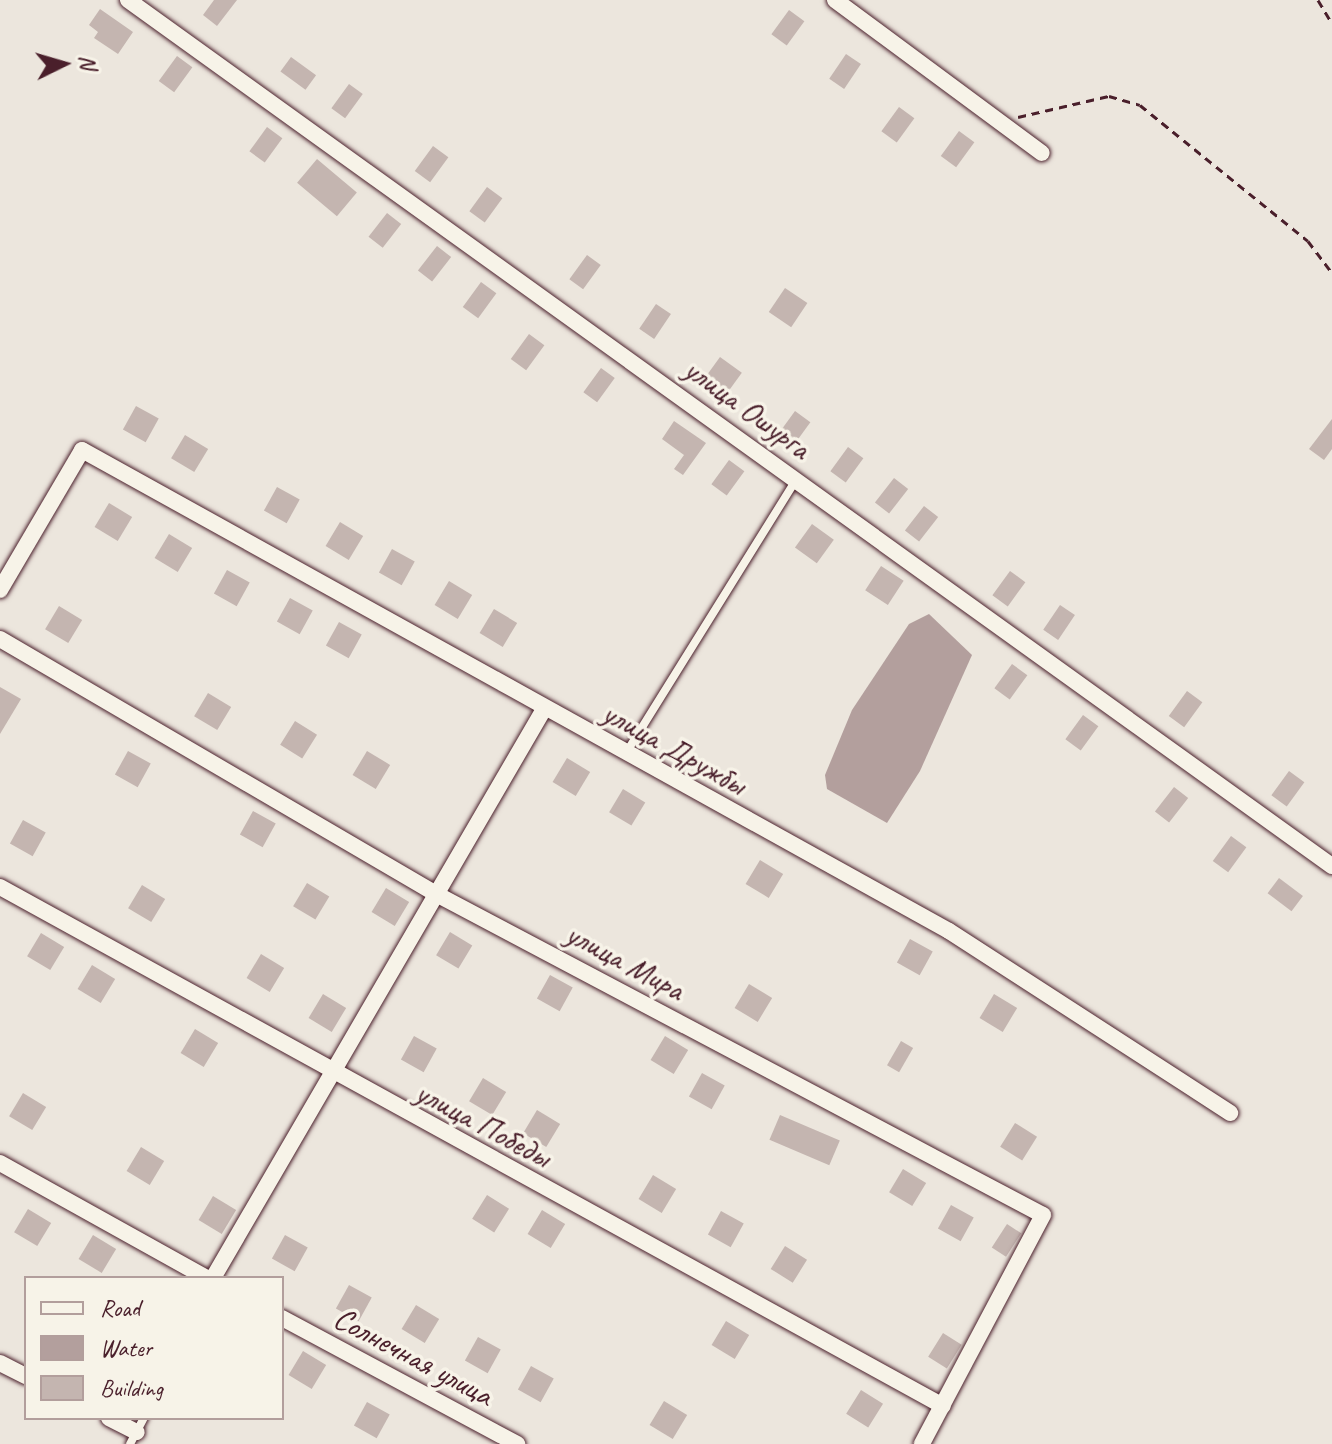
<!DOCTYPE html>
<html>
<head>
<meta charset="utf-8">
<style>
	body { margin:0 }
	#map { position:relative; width:1332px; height:1444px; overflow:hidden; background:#ece6dd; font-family:Caveat,sans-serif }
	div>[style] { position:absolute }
	.water>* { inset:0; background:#b39f9d }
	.building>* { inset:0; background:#c4b5b0; transform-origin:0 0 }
	.path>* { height:3px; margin-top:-1.5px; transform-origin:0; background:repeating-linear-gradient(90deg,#4a1f2b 0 8px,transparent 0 14px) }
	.roads { filter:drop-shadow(0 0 2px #4a1f2b) drop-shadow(0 0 2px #4a1f2b) }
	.lane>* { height:8px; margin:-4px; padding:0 4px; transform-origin:4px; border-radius:4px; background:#f7f3e8 }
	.street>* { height:16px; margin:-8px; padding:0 8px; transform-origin:8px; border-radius:8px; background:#f7f3e8 }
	span { translate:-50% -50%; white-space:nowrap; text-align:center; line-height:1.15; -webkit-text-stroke:7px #f7f3e8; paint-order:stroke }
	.street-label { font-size:32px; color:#4a1f2b }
	.legend { position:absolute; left:24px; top:1276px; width:260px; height:144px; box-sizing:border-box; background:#f7f3e8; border:2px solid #b29e9c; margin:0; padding:10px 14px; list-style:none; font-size:24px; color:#4a1f2b }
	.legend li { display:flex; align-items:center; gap:16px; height:40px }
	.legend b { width:40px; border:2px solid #b29e9c }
	.north { position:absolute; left:24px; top:24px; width:80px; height:80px; -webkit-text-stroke:6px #f7f3e8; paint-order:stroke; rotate:85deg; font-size:22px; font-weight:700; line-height:32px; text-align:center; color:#4a1f2b }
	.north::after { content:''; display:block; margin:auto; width:28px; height:36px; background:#4a1f2b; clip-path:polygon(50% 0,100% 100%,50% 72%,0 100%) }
</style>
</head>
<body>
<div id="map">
	<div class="water">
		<i style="clip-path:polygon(929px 614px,972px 655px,920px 771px,887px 823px,827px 789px,825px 775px,852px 710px,909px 624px)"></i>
	</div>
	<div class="building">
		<i style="clip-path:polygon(214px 0,237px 0,217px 26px,203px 15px)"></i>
		<i style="clip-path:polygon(100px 9px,133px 32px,118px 54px,94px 38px,98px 32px,89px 25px)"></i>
		<i style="left:789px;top:10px;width:19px;height:30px;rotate:36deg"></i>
		<i style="left:846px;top:54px;width:18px;height:30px;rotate:34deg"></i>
		<i style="left:177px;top:56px;width:19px;height:31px;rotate:36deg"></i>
		<i style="left:291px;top:57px;width:31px;height:18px;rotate:36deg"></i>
		<i style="left:349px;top:84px;width:17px;height:30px;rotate:36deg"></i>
		<i style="left:899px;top:107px;width:19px;height:30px;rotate:36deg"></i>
		<i style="left:267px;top:127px;width:19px;height:30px;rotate:36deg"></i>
		<i style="left:959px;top:131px;width:19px;height:31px;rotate:36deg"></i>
		<i style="left:433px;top:146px;width:19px;height:31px;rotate:36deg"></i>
		<i style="left:317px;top:159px;width:52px;height:31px;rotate:40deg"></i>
		<i style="left:487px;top:187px;width:19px;height:30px;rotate:36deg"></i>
		<i style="left:387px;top:213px;width:18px;height:30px;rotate:38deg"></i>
		<i style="left:437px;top:246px;width:18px;height:31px;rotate:38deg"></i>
		<i style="left:587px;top:255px;width:17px;height:30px;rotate:36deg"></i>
		<i style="left:481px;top:282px;width:19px;height:31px;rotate:36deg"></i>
		<i style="left:785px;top:288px;width:27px;height:29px;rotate:34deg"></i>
		<i style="left:656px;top:304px;width:18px;height:30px;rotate:34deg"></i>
		<i style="left:529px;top:334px;width:19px;height:31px;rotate:36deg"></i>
		<i style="left:720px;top:357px;width:27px;height:29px;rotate:36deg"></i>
		<i style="left:601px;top:368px;width:17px;height:30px;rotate:36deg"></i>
		<i style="left:136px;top:406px;width:26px;height:27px;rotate:29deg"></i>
		<i style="left:795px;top:411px;width:19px;height:30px;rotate:36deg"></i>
		<i style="clip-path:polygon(1332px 419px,1332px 449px,1324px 460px,1309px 449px)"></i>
		<i style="clip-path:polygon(674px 421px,706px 443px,683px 475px,674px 469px,684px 455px,662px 439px)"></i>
		<i style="left:185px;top:435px;width:27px;height:27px;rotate:31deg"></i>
		<i style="left:848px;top:447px;width:19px;height:30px;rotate:36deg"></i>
		<i style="left:729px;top:460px;width:19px;height:30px;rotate:36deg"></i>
		<i style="left:894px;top:478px;width:18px;height:31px;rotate:38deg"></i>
		<i style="left:277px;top:487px;width:26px;height:27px;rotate:29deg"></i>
		<i style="left:109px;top:503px;width:27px;height:28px;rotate:31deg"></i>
		<i style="left:924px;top:506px;width:18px;height:31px;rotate:38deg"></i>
		<i style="left:340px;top:522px;width:27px;height:28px;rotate:31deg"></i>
		<i style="left:812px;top:524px;width:27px;height:29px;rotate:36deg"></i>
		<i style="left:169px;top:534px;width:27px;height:28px;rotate:31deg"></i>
		<i style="left:392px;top:549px;width:26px;height:27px;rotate:29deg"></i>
		<i style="left:881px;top:566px;width:27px;height:29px;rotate:33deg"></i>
		<i style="left:227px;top:570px;width:26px;height:27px;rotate:29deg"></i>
		<i style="left:1010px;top:571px;width:19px;height:30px;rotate:36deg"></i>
		<i style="left:449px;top:581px;width:27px;height:28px;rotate:31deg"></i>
		<i style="left:290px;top:598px;width:26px;height:27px;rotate:29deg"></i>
		<i style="left:1060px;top:605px;width:18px;height:30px;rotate:34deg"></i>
		<i style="left:59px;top:606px;width:27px;height:27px;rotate:31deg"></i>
		<i style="left:494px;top:609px;width:27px;height:28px;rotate:31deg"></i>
		<i style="left:339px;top:622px;width:26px;height:27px;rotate:29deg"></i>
		<i style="left:1012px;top:664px;width:19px;height:30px;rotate:36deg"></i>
		<i style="clip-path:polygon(0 687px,21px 699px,0 734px)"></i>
		<i style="left:1187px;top:691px;width:19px;height:31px;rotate:36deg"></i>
		<i style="left:208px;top:693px;width:27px;height:27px;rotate:31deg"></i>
		<i style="left:1083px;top:715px;width:19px;height:30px;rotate:36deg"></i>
		<i style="left:295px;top:721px;width:26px;height:28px;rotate:32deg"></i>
		<i style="left:128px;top:751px;width:26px;height:27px;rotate:29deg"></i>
		<i style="left:367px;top:751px;width:27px;height:28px;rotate:31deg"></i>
		<i style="left:567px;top:758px;width:27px;height:28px;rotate:31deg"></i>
		<i style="left:1289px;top:771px;width:19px;height:30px;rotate:36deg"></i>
		<i style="left:1174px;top:787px;width:18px;height:31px;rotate:38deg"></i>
		<i style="left:623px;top:789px;width:26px;height:27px;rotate:31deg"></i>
		<i style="left:253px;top:811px;width:26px;height:27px;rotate:29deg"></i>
		<i style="left:23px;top:820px;width:26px;height:27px;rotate:29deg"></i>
		<i style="left:1231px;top:836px;width:19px;height:31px;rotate:36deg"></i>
		<i style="left:760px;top:860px;width:27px;height:28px;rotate:31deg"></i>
		<i style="left:1279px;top:878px;width:30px;height:19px;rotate:37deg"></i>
		<i style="left:307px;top:883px;width:26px;height:27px;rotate:31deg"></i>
		<i style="left:142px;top:885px;width:27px;height:27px;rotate:31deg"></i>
		<i style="left:386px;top:888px;width:27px;height:28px;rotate:31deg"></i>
		<i style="left:450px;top:932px;width:26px;height:27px;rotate:31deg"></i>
		<i style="left:41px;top:933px;width:27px;height:27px;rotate:31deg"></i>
		<i style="left:910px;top:939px;width:26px;height:27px;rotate:29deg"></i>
		<i style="left:261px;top:954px;width:27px;height:28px;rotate:31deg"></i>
		<i style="left:92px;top:965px;width:27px;height:28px;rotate:31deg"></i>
		<i style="left:550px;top:975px;width:26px;height:27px;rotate:29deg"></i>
		<i style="left:749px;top:984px;width:27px;height:28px;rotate:31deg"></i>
		<i style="left:323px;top:994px;width:27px;height:28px;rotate:31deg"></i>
		<i style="left:994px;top:994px;width:27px;height:28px;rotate:31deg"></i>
		<i style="left:195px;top:1029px;width:27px;height:28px;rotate:31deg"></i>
		<i style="left:414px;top:1036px;width:26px;height:27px;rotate:29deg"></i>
		<i style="left:665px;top:1036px;width:27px;height:28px;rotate:31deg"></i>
		<i style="left:901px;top:1041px;width:14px;height:28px;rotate:30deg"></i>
		<i style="left:702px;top:1073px;width:26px;height:27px;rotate:29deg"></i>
		<i style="left:483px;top:1078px;width:27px;height:27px;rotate:31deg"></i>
		<i style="left:23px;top:1093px;width:27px;height:27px;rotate:31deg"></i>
		<i style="left:537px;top:1110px;width:27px;height:27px;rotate:31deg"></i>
		<i style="left:780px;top:1115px;width:65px;height:27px;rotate:23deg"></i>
		<i style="left:1015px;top:1123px;width:26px;height:28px;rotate:32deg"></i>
		<i style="left:141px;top:1147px;width:27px;height:28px;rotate:31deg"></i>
		<i style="left:903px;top:1169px;width:27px;height:27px;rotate:31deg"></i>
		<i style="left:653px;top:1175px;width:27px;height:28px;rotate:31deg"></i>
		<i style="left:487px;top:1195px;width:26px;height:28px;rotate:32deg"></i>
		<i style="left:213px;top:1196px;width:27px;height:28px;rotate:31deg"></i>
		<i style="left:951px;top:1205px;width:26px;height:27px;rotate:29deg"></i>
		<i style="left:28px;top:1209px;width:27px;height:27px;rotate:31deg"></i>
		<i style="left:542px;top:1210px;width:27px;height:28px;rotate:31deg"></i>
		<i style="left:721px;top:1211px;width:26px;height:27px;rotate:29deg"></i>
		<i style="left:1007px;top:1224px;width:17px;height:28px;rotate:33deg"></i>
		<i style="left:93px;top:1235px;width:27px;height:28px;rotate:31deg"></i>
		<i style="left:285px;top:1235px;width:26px;height:27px;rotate:29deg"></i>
		<i style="left:785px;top:1246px;width:26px;height:27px;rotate:32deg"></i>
		<i style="left:349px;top:1285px;width:26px;height:27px;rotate:29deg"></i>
		<i style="left:416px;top:1305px;width:27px;height:28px;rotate:31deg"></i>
		<i style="left:726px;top:1321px;width:27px;height:28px;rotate:31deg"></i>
		<i style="left:943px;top:1333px;width:22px;height:28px;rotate:32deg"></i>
		<i style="left:478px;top:1337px;width:26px;height:27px;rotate:29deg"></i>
		<i style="left:303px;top:1351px;width:27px;height:28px;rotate:31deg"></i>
		<i style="left:531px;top:1366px;width:26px;height:27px;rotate:29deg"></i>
		<i style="left:861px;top:1390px;width:26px;height:28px;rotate:32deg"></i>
		<i style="left:664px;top:1401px;width:27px;height:28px;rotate:31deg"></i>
		<i style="left:367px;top:1402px;width:26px;height:27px;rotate:29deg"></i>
	</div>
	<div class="path">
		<i style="left:1318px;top:0;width:27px;rotate:59deg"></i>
		<i style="left:1018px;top:117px;width:93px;rotate:-13deg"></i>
		<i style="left:1109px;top:96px;width:32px;rotate:16deg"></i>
		<i style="left:1140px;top:105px;width:216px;rotate:39deg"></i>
		<i style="left:1308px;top:241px;width:40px;rotate:53deg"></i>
	</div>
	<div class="roads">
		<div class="lane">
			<i style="left:626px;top:753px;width:322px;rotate:-58.1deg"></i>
			<i style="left:130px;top:1444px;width:30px;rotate:-62deg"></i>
		</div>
		<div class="street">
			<i style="left:128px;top:0;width:1483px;rotate:35.73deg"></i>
			<i style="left:835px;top:0;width:257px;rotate:36.5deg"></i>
			<i style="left:0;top:590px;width:162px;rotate:-59.6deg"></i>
			<i style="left:82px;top:450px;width:991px;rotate:29.02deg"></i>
			<i style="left:949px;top:931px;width:335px;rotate:32.9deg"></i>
			<i style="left:0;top:639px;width:507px;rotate:30.31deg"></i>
			<i style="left:438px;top:895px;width:684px;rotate:27.88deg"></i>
			<i style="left:1043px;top:1215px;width:259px;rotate:117.9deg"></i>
			<i style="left:0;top:887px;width:1076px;rotate:28.83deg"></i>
			<i style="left:0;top:1163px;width:237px;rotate:29.1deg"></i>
			<i style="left:213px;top:1278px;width:658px;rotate:-59.81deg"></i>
			<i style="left:282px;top:1318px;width:267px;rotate:28.2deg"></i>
			<i style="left:0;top:1363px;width:29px;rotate:27deg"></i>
			<i style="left:109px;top:1418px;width:31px;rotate:27deg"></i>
		</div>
	</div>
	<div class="street-label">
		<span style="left:747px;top:409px;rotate:36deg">улица Ошурга</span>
		<span style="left:674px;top:749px;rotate:29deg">улица Дружбы</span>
		<span style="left:625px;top:962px;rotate:28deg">улица Мира</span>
		<span style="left:483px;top:1125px;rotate:28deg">улица Победы</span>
		<span style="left:413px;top:1357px;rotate:28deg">Солнечная улица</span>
	</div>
	<ul class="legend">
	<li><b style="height:10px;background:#f7f3e8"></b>Road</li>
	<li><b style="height:22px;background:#b39f9d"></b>Water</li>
	<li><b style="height:22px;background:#c4b5b0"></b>Building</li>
	</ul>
	<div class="north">N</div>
</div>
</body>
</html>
